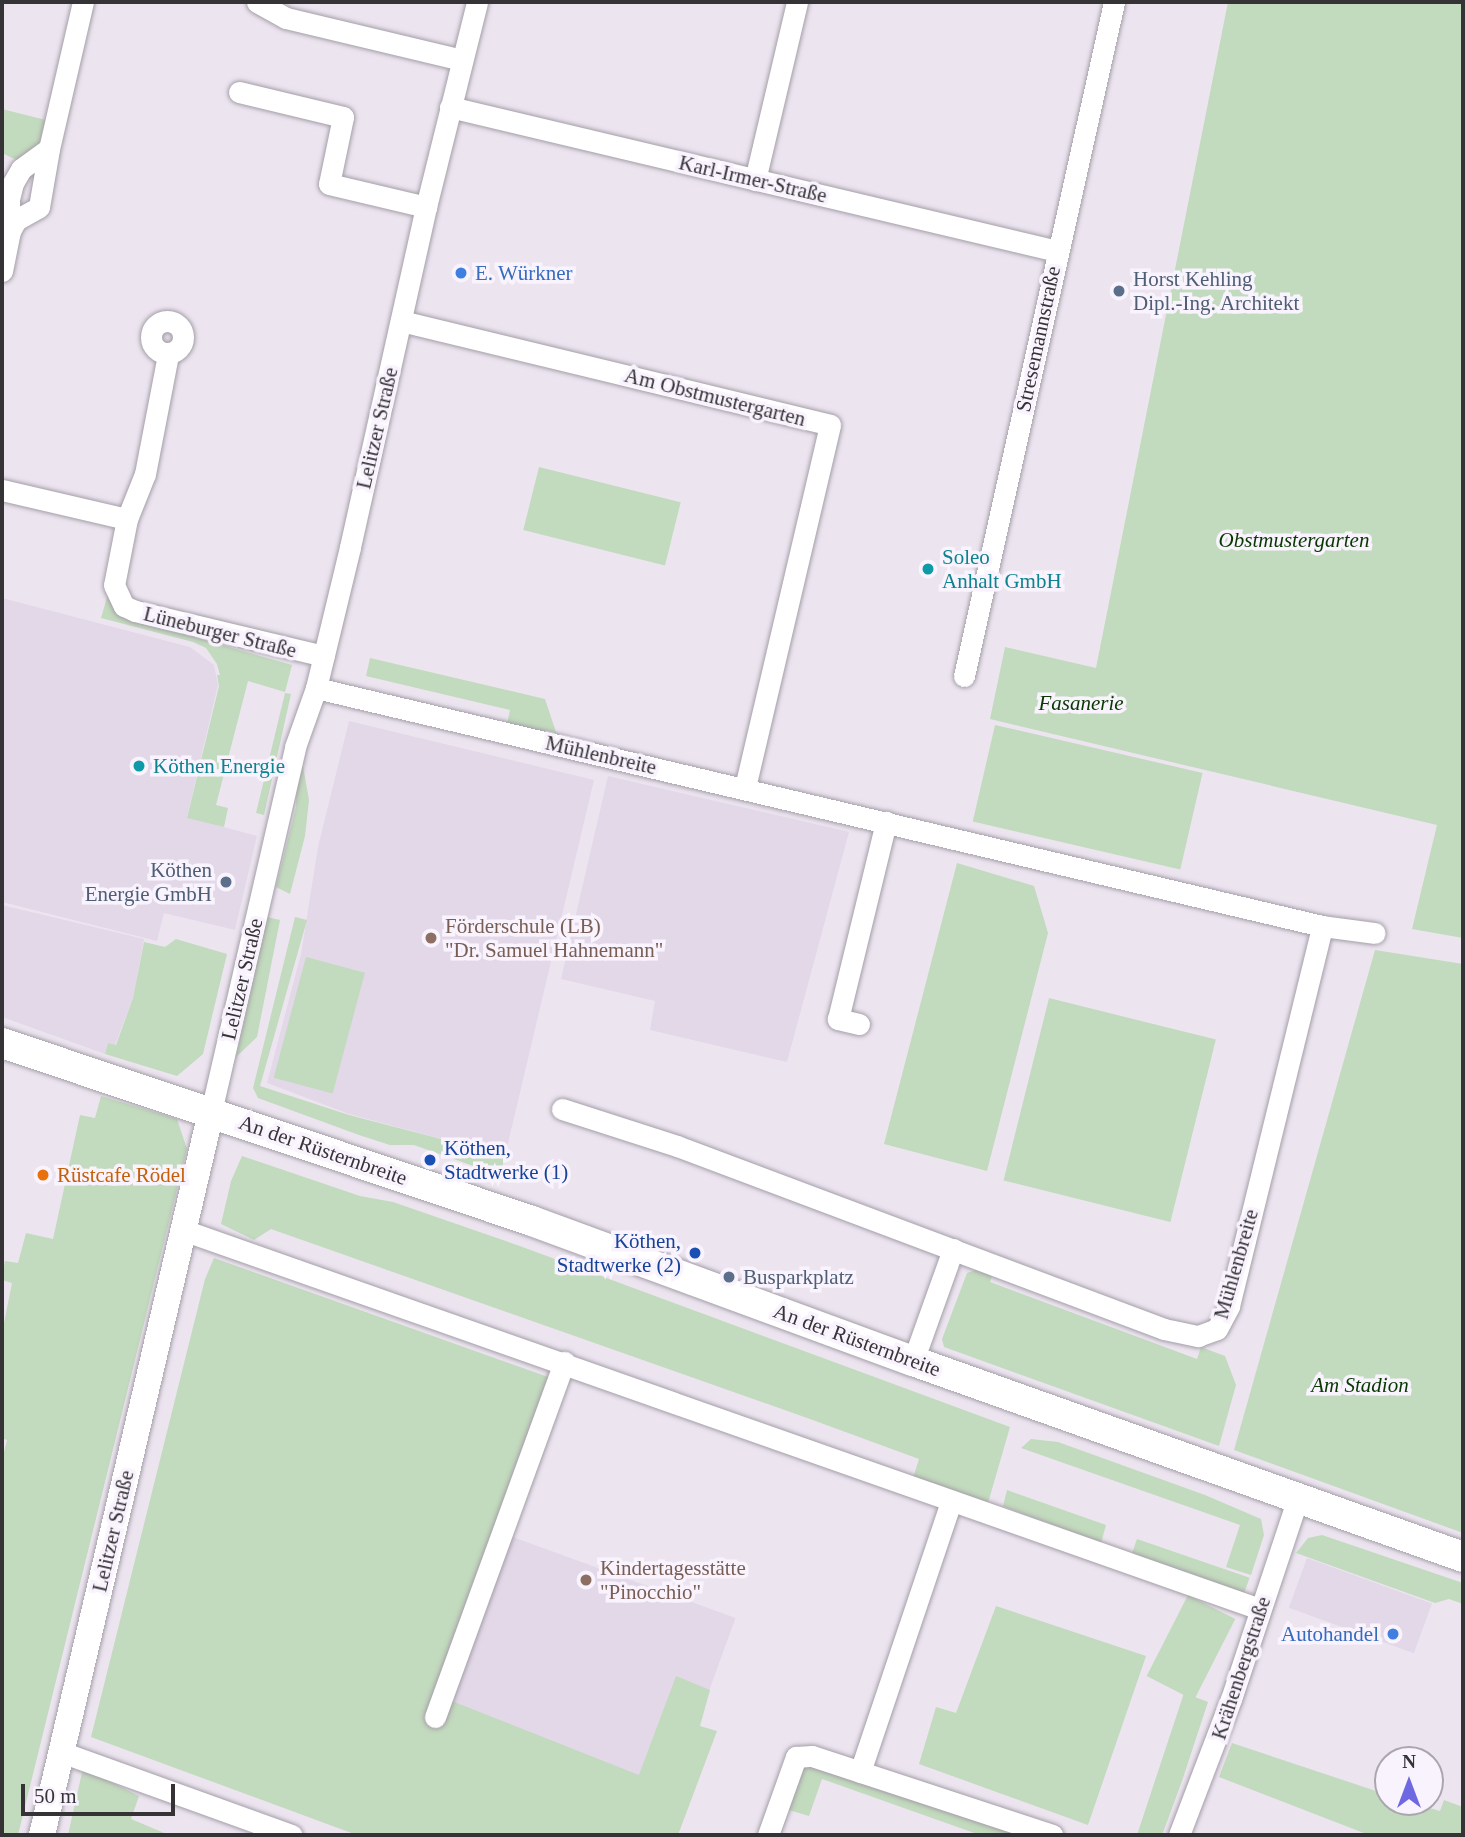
<!DOCTYPE html>
<html>
<head>
<meta charset="utf-8">
<style>
	body { margin:0 }
	#map { position:relative; width:1465px; height:1837px; overflow:hidden; background:#ece5f0; font-family:"Times New Roman",serif }
	div>[style] { position:absolute }
	.built>* { inset:0; background:#e2d8e8; transform-origin:0 0 }
	.green>* { inset:0; background:#c2dabd; transform-origin:0 0 }
	.roads { filter:drop-shadow(0 0 2px #a49ea8) drop-shadow(0 0 2px #a49ea8) }
	.minor>* { height:21px; margin:-10.5px; padding:0 10.5px; transform-origin:10.5px; border-radius:10.5px; background:#fff }
	.minor>.ring { margin:-10.5px; padding:0; box-sizing:content-box; background:none; border:21px solid #fff; border-radius:50% }
	.tertiary>* { height:26px; margin:-13px; padding:0 13px; transform-origin:13px; border-radius:13px; background:#fff }
	.secondary>* { height:30px; margin:-15px; padding:0 15px; transform-origin:15px; border-radius:15px; background:#fff }
	.dots>* { width:19px; height:19px; translate:-50% -50%; box-sizing:border-box; border:4px solid #f9f3fe; border-radius:50% }
	span { translate:-50% -50%; white-space:nowrap; text-align:center; line-height:1.15; -webkit-text-stroke:7px #f9f3fe; paint-order:stroke }
	.street-label { font-size:21px; color:#363337 }
	.shop-label { font-size:21px; color:#366cbe }
	.left { translate:0 -50%; text-align:left }
	.right { translate:-100% -50%; text-align:right }
	.service-label { font-size:21px; color:#4e5e75 }
	.park-label { font-size:21px; color:#083800; font-style:italic }
	.culture-label { font-size:21px; color:#0d838f }
	.education-label { font-size:21px; color:#785e54 }
	.transit-label { font-size:21px; color:#164399 }
	.food-label { font-size:21px; color:#c56008 }
	.frame { position:absolute; inset:0; border:4px solid #363337; pointer-events:none }
	.north { position:absolute; left:1374px; top:1746px; width:70px; height:70px; box-sizing:border-box; background:#f9f3fe; border:2px solid #aba6ae; border-radius:50%; rotate:0deg; font-size:19px; font-weight:700; line-height:28px; text-align:center; color:#363337 }
	.north::after { content:''; display:block; margin:auto; width:24px; height:32px; background:#6e68e2; clip-path:polygon(50% 0,100% 100%,50% 72%,0 100%) }
	.scale { position:absolute; left:21px; top:1784px; width:154px; height:32px; box-sizing:border-box; border:4px solid #363337; border-top:0; padding-left:9px; font-size:21px; line-height:24px; white-space:nowrap; color:#363337; -webkit-text-stroke:5px #f9f3fe; paint-order:stroke }
</style>
</head>
<body>
<div id="map">
	<div class="built">
		<i style="clip-path:polygon(2px 598px,190px 647px,214px 665px,218px 685px,187px 817px,257px 836px,235px 930px,164px 913px,157px 941px,2px 902px)"></i>
		<i style="clip-path:polygon(349px 721px,594px 780px,505px 1156px,349px 1114px,267px 1083px,301px 954px,318px 847px)"></i>
		<i style="clip-path:polygon(608px 776px,849px 832px,787px 1062px,650px 1030px,655px 1001px,561px 979px)"></i>
		<i style="clip-path:polygon(2px 905px,144px 939px,133px 998px,115px 1045px,108px 1043px,105px 1054px,2px 1017px)"></i>
		<i style="left:510px;top:1536px;width:240px;height:206px;rotate:20deg"></i>
		<i style="left:1307px;top:1558px;width:133px;height:53px;rotate:20deg"></i>
	</div>
	<div class="green">
		<i style="clip-path:polygon(1228px 2px,1463px 2px,1463px 938px,1412px 929px,1437px 825px,990px 719px,1005px 647px,1096px 668px)"></i>
		<i style="clip-path:polygon(2px 109px,54px 122px,27px 165px,2px 153px)"></i>
		<i style="left:539px;top:467px;width:146px;height:65px;rotate:14deg"></i>
		<i style="clip-path:polygon(108px 594px,130px 619px,292px 665px,285px 692px,248px 681px,216px 805px,228px 808px,224px 827px,187px 818px,219px 686px,217px 675px,220px 675px,217px 664px,206px 648px,193px 642px,101px 618px)"></i>
		<i style="clip-path:polygon(370px 658px,545px 699px,557px 735px,507px 724px,510px 710px,366px 676px)"></i>
		<i style="clip-path:polygon(285px 693px,291px 694px,264px 815px,256px 813px)"></i>
		<i style="left:995px;top:725px;width:213px;height:99px;rotate:13deg"></i>
		<i style="clip-path:polygon(303px 766px,309px 800px,305px 836px,290px 894px,276px 887px,296px 807px,297px 777px)"></i>
		<i style="clip-path:polygon(957px 863px,1034px 886px,1048px 933px,987px 1171px,884px 1144px)"></i>
		<i style="clip-path:polygon(267px 917px,280px 920px,257px 1037px,236px 1057px)"></i>
		<i style="clip-path:polygon(295px 917px,307px 920px,260px 1086px,349px 1115px,506px 1156px,499px 1175px,414px 1145px,390px 1145px,359px 1135px,258px 1098px,253px 1088px)"></i>
		<i style="clip-path:polygon(176px 939px,227px 954px,203px 1054px,177px 1076px,105px 1054px,108px 1043px,116px 1045px,133px 998px,144px 942px,165px 947px)"></i>
		<i style="clip-path:polygon(1375px 950px,1463px 964px,1463px 1533px,1234px 1450px)"></i>
		<i style="left:306px;top:957px;width:61px;height:125px;rotate:15deg"></i>
		<i style="left:1049px;top:998px;width:172px;height:188px;rotate:14deg"></i>
		<i style="clip-path:polygon(101px 1096px,177px 1119px,187px 1149px,18px 1835px,2px 1835px,2px 1460px,7px 1440px,2px 1438px,2px 1333px,12px 1283px,2px 1280px,2px 1276px,5px 1261px,18px 1263px,26px 1233px,53px 1239px,80px 1115px,95px 1118px)"></i>
		<i style="clip-path:polygon(242px 1156px,360px 1196px,393px 1202px,517px 1245px,1010px 1427px,988px 1503px,913px 1478px,919px 1459px,810px 1419px,271px 1229px,254px 1240px,221px 1224px,231px 1181px)"></i>
		<i style="clip-path:polygon(214px 1258px,548px 1377px,434px 1694px,639px 1775px,676px 1676px,710px 1690px,700px 1726px,717px 1731px,678px 1835px,357px 1835px,91px 1737px,205px 1279px)"></i>
		<i style="clip-path:polygon(976px 1270px,992px 1276px,990px 1282px,1197px 1359px,1201px 1347px,1225px 1356px,1236px 1385px,1219px 1446px,944px 1347px,942px 1339px,967px 1273px)"></i>
		<i style="clip-path:polygon(1031px 1439px,1058px 1442px,1205px 1495px,1261px 1519px,1264px 1535px,1251px 1575px,1226px 1567px,1240px 1525px,1021px 1448px)"></i>
		<i style="clip-path:polygon(1007px 1490px,1106px 1525px,1101px 1543px,1003px 1506px)"></i>
		<i style="clip-path:polygon(1322px 1535px,1463px 1583px,1463px 1604px,1449px 1599px,1435px 1603px,1296px 1553px,1308px 1538px)"></i>
		<i style="left:1137px;top:1539px;width:119px;height:17px;rotate:19deg"></i>
		<i style="left:1188px;top:1595px;width:53px;height:91px;rotate:27deg"></i>
		<i style="clip-path:polygon(996px 1606px,1146px 1656px,1088px 1825px,919px 1764px,936px 1707px,956px 1713px)"></i>
		<i style="clip-path:polygon(1184px 1693px,1208px 1702px,1182px 1781px,1162px 1835px,1137px 1835px)"></i>
		<i style="clip-path:polygon(1232px 1743px,1388px 1795px,1388px 1802px,1409px 1802px,1440px 1811px,1444px 1800px,1463px 1807px,1463px 1835px,1369px 1835px,1219px 1777px)"></i>
		<i style="clip-path:polygon(796px 1757px,1046px 1835px,980px 1835px,822px 1779px,809px 1816px,779px 1807px)"></i>
		<i style="clip-path:polygon(83px 1768px,139px 1796px,131px 1819px,169px 1835px,68px 1835px)"></i>
	</div>
	<div class="roads">
		<div class="minor">
			<i style="left:257px;top:2px;width:33px;rotate:29deg"></i>
			<i style="left:286px;top:18px;width:181px;rotate:13.4deg"></i>
			<i style="left:239px;top:92px;width:107px;rotate:13.5deg"></i>
			<i style="left:343px;top:117px;width:68px;rotate:101.8deg"></i>
			<i style="left:329px;top:184px;width:100px;rotate:13.3deg"></i>
			<i style="left:450px;top:107px;width:624px;rotate:13.35deg"></i>
			<i style="left:755px;top:180px;width:183px;rotate:-76.7deg"></i>
			<i style="left:10px;top:231px;width:13px;rotate:-61deg"></i>
			<i style="left:16px;top:220px;width:26px;rotate:-29deg"></i>
			<i style="left:39px;top:207px;width:59px;rotate:-80.2deg"></i>
			<i style="left:49px;top:149px;width:151px;rotate:-77deg"></i>
			<i style="left:2px;top:271px;width:41px;rotate:-78.7deg"></i>
			<i style="left:10px;top:231px;width:32px;rotate:-92deg"></i>
			<i style="left:9px;top:199px;width:16px;rotate:-76deg"></i>
			<i style="left:13px;top:183px;width:16px;rotate:-60deg"></i>
			<i style="left:21px;top:169px;width:34px;rotate:-36deg"></i>
			<i class="ring" style="left:151px;top:321px;width:11px;height:11px"></i>
			<i style="left:401px;top:321px;width:441px;rotate:13.6deg"></i>
			<i style="left:830px;top:425px;width:373px;rotate:103.2deg"></i>
			<i style="left:2px;top:490px;width:128px;rotate:13.1deg"></i>
			<i style="left:127px;top:519px;width:67px;rotate:101.1deg"></i>
			<i style="left:114px;top:585px;width:23px;rotate:65deg"></i>
			<i style="left:124px;top:606px;width:12px;rotate:24deg"></i>
			<i style="left:135px;top:611px;width:194px;rotate:13.4deg"></i>
			<i style="left:127px;top:519px;width:48px;rotate:-68.2deg"></i>
			<i style="left:145px;top:474px;width:122px;rotate:-79.1deg"></i>
			<i style="left:964px;top:676px;width:690px;rotate:-77.45deg"></i>
			<i style="left:316px;top:688px;width:1034px;rotate:13.31deg"></i>
			<i style="left:1322px;top:926px;width:53px;rotate:7.5deg"></i>
			<i style="left:859px;top:1024px;width:22px;rotate:-167deg"></i>
			<i style="left:838px;top:1019px;width:203px;rotate:-76.3deg"></i>
			<i style="left:562px;top:1109px;width:121px;rotate:17.8deg"></i>
			<i style="left:677px;top:1146px;width:520px;rotate:20.59deg"></i>
			<i style="left:1164px;top:1329px;width:35px;rotate:12deg"></i>
			<i style="left:1198px;top:1336px;width:20px;rotate:-20deg"></i>
			<i style="left:1217px;top:1329px;width:26px;rotate:-62deg"></i>
			<i style="left:1229px;top:1306px;width:391px;rotate:-76.2deg"></i>
			<i style="left:211px;top:1112px;width:375px;rotate:-77deg"></i>
			<i style="left:295px;top:747px;width:63px;rotate:-70.4deg"></i>
			<i style="left:316px;top:688px;width:145px;rotate:-76.4deg"></i>
			<i style="left:350px;top:547px;width:348px;rotate:-77.4deg"></i>
			<i style="left:426px;top:207px;width:211px;rotate:-76deg"></i>
			<i style="left:183px;top:1230px;width:1142px;rotate:19.39deg"></i>
			<i style="left:913px;top:1361px;width:119px;rotate:-70.3deg"></i>
			<i style="left:435px;top:1717px;width:378px;rotate:-70deg"></i>
			<i style="left:61px;top:1752px;width:245px;rotate:19.8deg"></i>
			<i style="left:860px;top:1772px;width:286px;rotate:-71.4deg"></i>
			<i style="left:768px;top:1835px;width:83px;rotate:-70.3deg"></i>
			<i style="left:796px;top:1757px;width:16px;rotate:-4deg"></i>
			<i style="left:812px;top:1756px;width:253px;rotate:18.2deg"></i>
			<i style="left:1179px;top:1835px;width:146px;rotate:-69.1deg"></i>
			<i style="left:1231px;top:1699px;width:212px;rotate:-71.6deg"></i>
		</div>
		<div class="tertiary">
			<i style="left:42px;top:1835px;width:742px;rotate:-76.84deg"></i>
		</div>
		<div class="secondary">
			<i style="left:2px;top:1043px;width:559px;rotate:18.56deg"></i>
			<i style="left:532px;top:1221px;width:406px;rotate:20.2deg"></i>
			<i style="left:913px;top:1361px;width:584px;rotate:19.61deg"></i>
		</div>
	</div>
	<div class="dots">
		<i style="left:461px;top:273px;background:#3f7fe0"></i>
		<i style="left:1119px;top:291px;background:#5c6f8a"></i>
		<i style="left:928px;top:569px;background:#0f9aa8"></i>
		<i style="left:139px;top:766px;background:#0f9aa8"></i>
		<i style="left:226px;top:882px;background:#5c6f8a"></i>
		<i style="left:431px;top:938px;background:#8d6e63"></i>
		<i style="left:430px;top:1160px;background:#1a4fb4"></i>
		<i style="left:43px;top:1175px;background:#e8710a"></i>
		<i style="left:695px;top:1253px;background:#1a4fb4"></i>
		<i style="left:729px;top:1277px;background:#5c6f8a"></i>
		<i style="left:586px;top:1580px;background:#8d6e63"></i>
		<i style="left:1393px;top:1634px;background:#3f7fe0"></i>
	</div>
	<div class="street-label">
		<span style="left:753px;top:179px;rotate:13deg">Karl-Irmer-Straße</span>
		<span style="left:1038px;top:339px;rotate:-78deg">Stresemannstraße</span>
		<span style="left:715px;top:397px;rotate:14deg">Am Obstmustergarten</span>
		<span style="left:377px;top:428px;rotate:-77deg">Lelitzer Straße</span>
		<span style="left:220px;top:632px;rotate:14deg">Lüneburger Straße</span>
		<span style="left:601px;top:755px;rotate:13deg">Mühlenbreite</span>
		<span style="left:242px;top:979px;rotate:-77deg">Lelitzer Straße</span>
		<span style="left:323px;top:1150px;rotate:19deg">An der Rüsternbreite</span>
		<span style="left:1236px;top:1264px;rotate:-74deg">Mühlenbreite</span>
		<span style="left:857px;top:1340px;rotate:20deg">An der Rüsternbreite</span>
		<span style="left:113px;top:1531px;rotate:-77deg">Lelitzer Straße</span>
		<span style="left:1241px;top:1668px;rotate:-72deg">Krähenbergstraße</span>
	</div>
	<div class="shop-label">
		<span class="left" style="left:475px;top:273px">E. Würkner</span>
		<span class="right" style="left:1379px;top:1634px">Autohandel</span>
	</div>
	<div class="service-label">
		<span class="left" style="left:1133px;top:291px">Horst Kehling<br>Dipl.-Ing. Architekt</span>
		<span class="right" style="left:212px;top:882px">Köthen<br>Energie GmbH</span>
		<span class="left" style="left:743px;top:1277px">Busparkplatz</span>
	</div>
	<div class="park-label">
		<span style="left:1294px;top:540px">Obstmustergarten</span>
		<span style="left:1081px;top:703px">Fasanerie</span>
		<span style="left:1360px;top:1385px">Am Stadion</span>
	</div>
	<div class="culture-label">
		<span class="left" style="left:942px;top:569px">Soleo<br>Anhalt GmbH</span>
		<span class="left" style="left:153px;top:766px">Köthen Energie</span>
	</div>
	<div class="education-label">
		<span class="left" style="left:445px;top:938px">Förderschule (LB)<br>"Dr. Samuel Hahnemann"</span>
		<span class="left" style="left:600px;top:1580px">Kindertagesstätte<br>"Pinocchio"</span>
	</div>
	<div class="transit-label">
		<span class="left" style="left:444px;top:1160px">Köthen,<br>Stadtwerke (1)</span>
		<span class="right" style="left:681px;top:1253px">Köthen,<br>Stadtwerke (2)</span>
	</div>
	<div class="food-label">
		<span class="left" style="left:57px;top:1175px">Rüstcafe Rödel</span>
	</div>
	<div class="frame"></div>
	<div class="north">N</div>
	<div class="scale">50 m</div>
</div>
</body>
</html>
